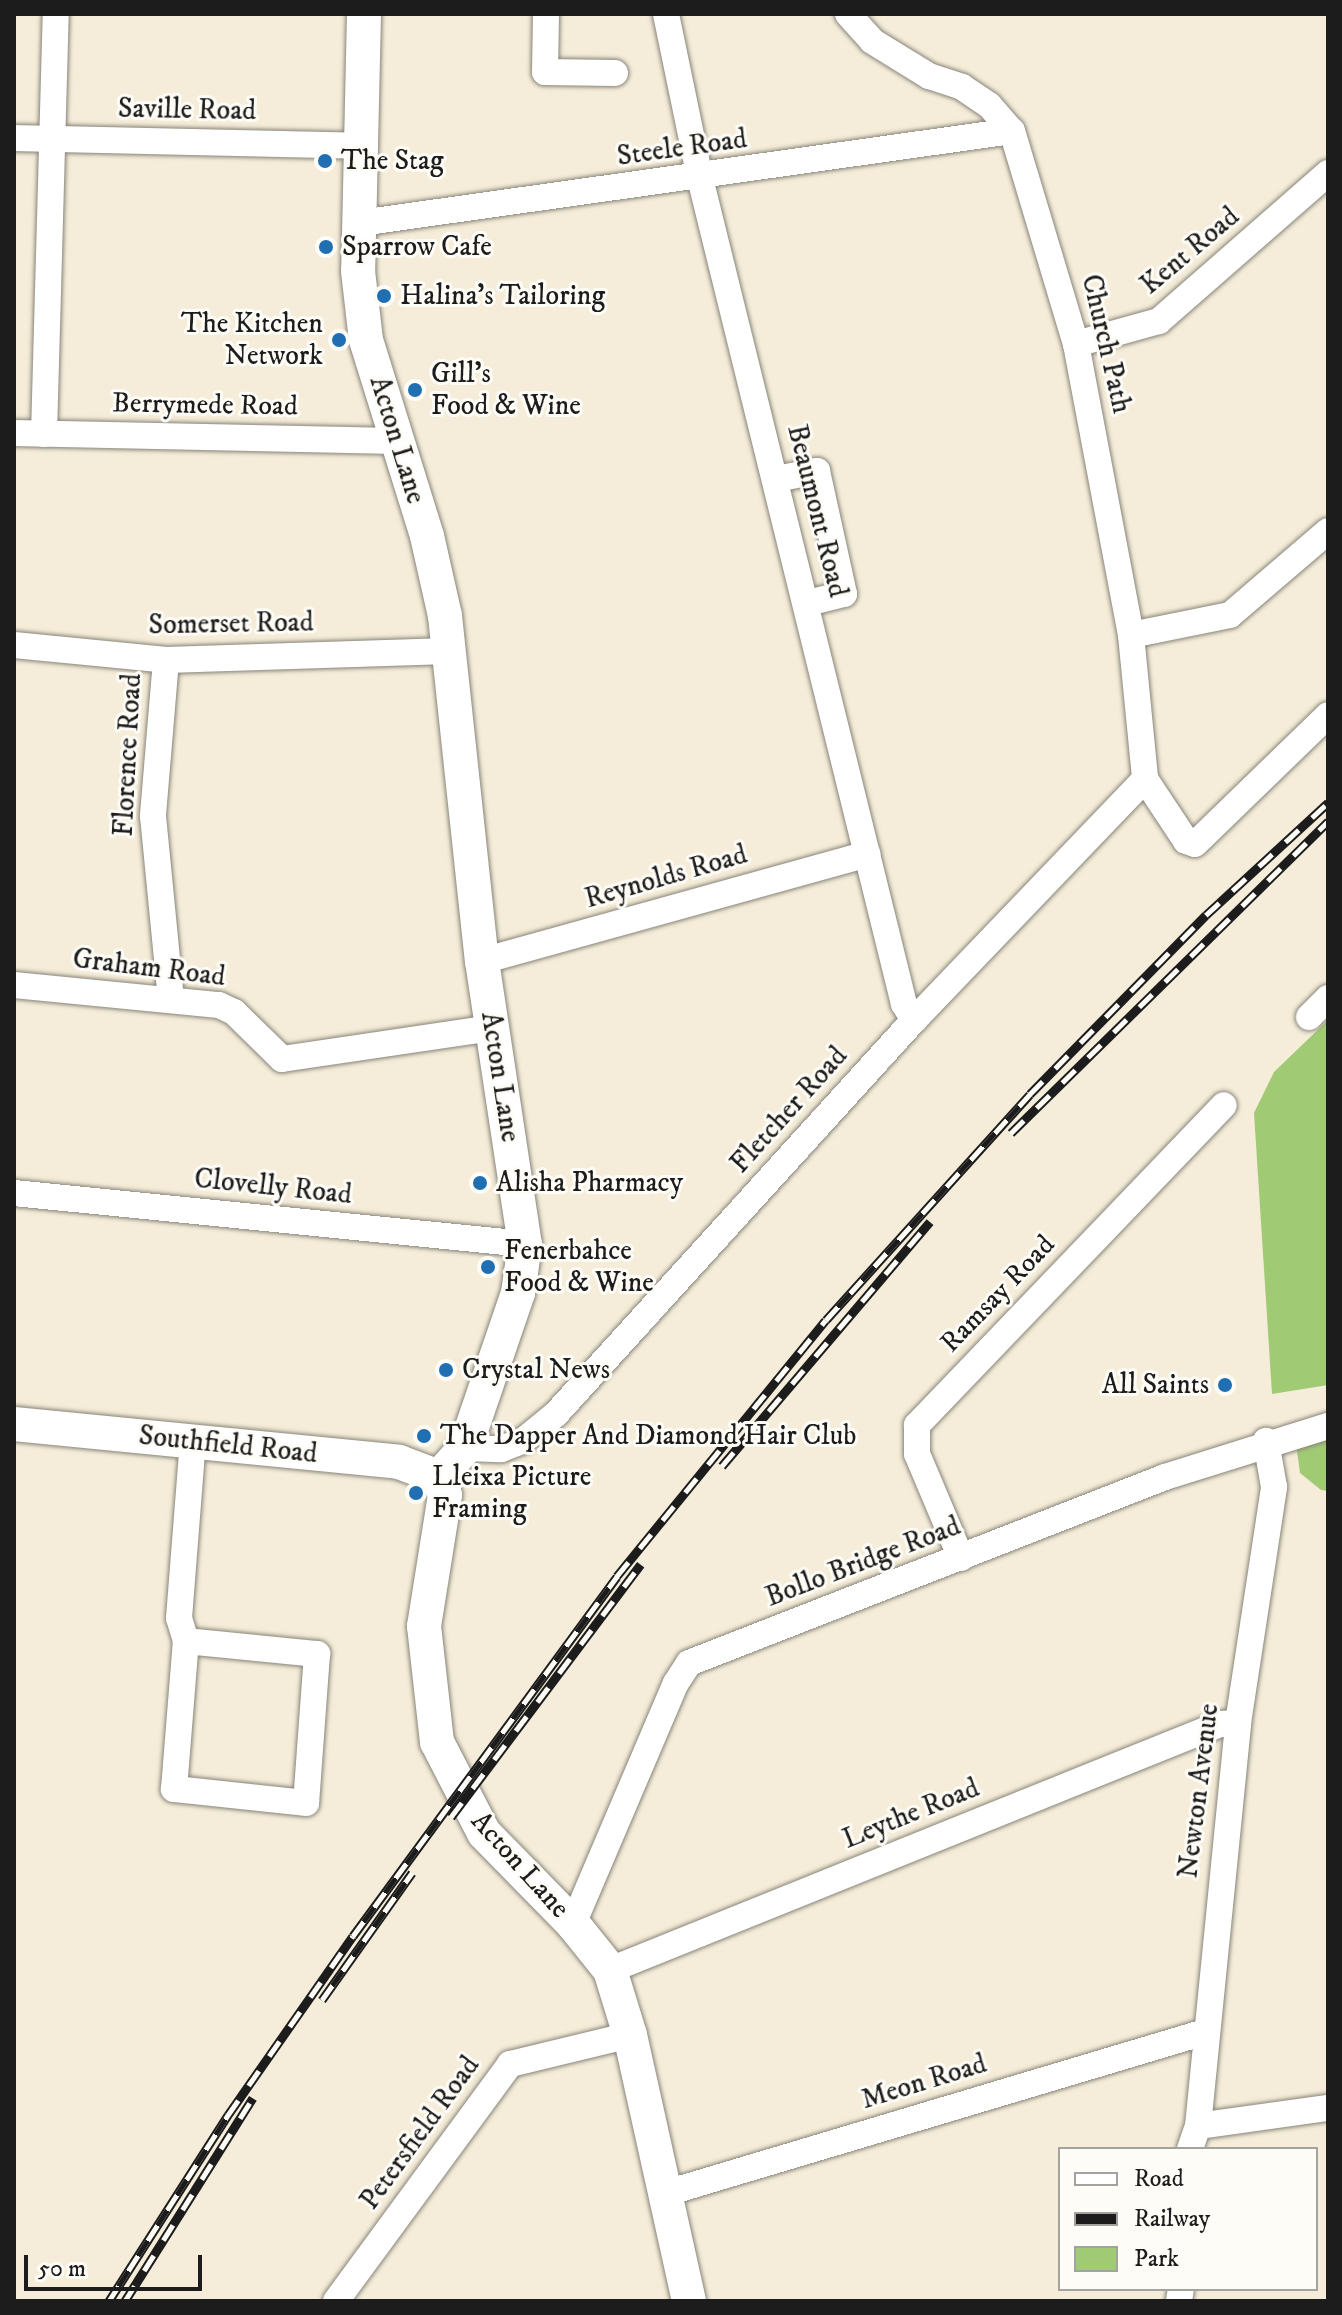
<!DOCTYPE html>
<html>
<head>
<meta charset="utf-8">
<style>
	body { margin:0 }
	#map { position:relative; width:1342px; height:2315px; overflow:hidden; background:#f5edd9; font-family:"IM FELL DW Pica",serif }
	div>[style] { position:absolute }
	.green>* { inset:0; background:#a1ca75 }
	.roads { filter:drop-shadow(0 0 2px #88847a) drop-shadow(0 0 2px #88847a) }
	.minor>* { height:26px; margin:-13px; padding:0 13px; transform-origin:13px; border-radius:13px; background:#fff }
	.major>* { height:34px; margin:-17px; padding:0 17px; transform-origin:17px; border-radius:17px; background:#fff }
	.rail>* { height:9px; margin-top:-4.5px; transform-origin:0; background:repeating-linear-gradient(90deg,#fdfcf7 0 18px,#1c1c1c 0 36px); box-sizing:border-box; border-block:2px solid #1c1c1c }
	.dots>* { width:22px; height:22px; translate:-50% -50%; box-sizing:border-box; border:4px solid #fdfcf7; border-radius:50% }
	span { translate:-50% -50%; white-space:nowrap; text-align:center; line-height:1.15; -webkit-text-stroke:6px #fdfcf7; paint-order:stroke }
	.street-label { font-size:28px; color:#1c1c1c }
	.poi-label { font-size:28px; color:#1c1c1c }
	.left { translate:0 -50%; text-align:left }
	.right { translate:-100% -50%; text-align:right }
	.frame { position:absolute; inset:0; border:16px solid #1c1c1c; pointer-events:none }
	.legend { position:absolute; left:1058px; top:2147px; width:260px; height:144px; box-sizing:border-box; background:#fdfcf7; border:2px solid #a3a29f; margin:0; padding:10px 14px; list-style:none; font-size:24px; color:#1c1c1c }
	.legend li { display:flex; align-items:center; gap:16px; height:40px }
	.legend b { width:40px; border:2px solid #a3a29f }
	.scale { position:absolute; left:24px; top:2255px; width:178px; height:36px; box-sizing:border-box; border:4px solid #1c1c1c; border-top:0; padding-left:10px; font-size:24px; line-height:28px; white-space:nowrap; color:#1c1c1c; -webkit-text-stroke:6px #fdfcf7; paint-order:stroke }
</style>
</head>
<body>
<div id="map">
	<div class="green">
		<i style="clip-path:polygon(1328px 1020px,1328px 1385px,1272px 1394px,1254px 1113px,1274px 1072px)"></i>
		<i style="clip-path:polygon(1328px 1437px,1328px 1491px,1321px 1490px,1300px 1473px,1296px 1444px)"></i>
	</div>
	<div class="roads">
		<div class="minor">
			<i style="left:546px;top:14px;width:58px;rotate:91deg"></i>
			<i style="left:545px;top:72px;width:70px;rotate:0.8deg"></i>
			<i style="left:666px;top:14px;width:167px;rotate:78.3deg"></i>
			<i style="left:700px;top:178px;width:851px;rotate:76.13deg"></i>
			<i style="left:904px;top:1004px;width:19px;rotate:58deg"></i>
			<i style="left:848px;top:14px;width:36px;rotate:48deg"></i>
			<i style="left:872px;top:41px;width:67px;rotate:31.6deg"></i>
			<i style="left:929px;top:76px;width:35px;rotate:18deg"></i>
			<i style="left:962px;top:87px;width:32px;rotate:34deg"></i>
			<i style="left:989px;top:105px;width:35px;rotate:49deg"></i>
			<i style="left:1012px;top:131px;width:222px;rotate:73.3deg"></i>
			<i style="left:1076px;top:344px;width:296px;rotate:79.3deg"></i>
			<i style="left:1131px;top:635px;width:145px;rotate:84.4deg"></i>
			<i style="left:1145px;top:779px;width:74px;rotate:56.5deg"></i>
			<i style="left:1186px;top:841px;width:9px;rotate:18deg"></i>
			<i style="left:1195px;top:844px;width:185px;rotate:-44.1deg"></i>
			<i style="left:14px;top:138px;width:344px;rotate:1.3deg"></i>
			<i style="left:360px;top:223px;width:658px;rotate:-8.03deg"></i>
			<i style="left:1076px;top:344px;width:86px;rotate:-15.5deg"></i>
			<i style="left:1159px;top:321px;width:225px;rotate:-41.2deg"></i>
			<i style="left:14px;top:433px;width:381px;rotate:1.2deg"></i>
			<i style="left:44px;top:434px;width:420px;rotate:-88.4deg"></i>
			<i style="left:776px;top:479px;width:42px;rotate:-11deg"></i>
			<i style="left:817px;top:471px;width:126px;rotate:77.6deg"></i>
			<i style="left:844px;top:594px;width:38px;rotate:166deg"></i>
			<i style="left:1131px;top:635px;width:101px;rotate:-11.4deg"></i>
			<i style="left:1230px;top:615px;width:129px;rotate:-40.6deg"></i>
			<i style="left:14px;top:645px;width:153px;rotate:5.6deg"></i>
			<i style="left:166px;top:660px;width:283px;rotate:-1.8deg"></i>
			<i style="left:166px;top:660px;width:157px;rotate:94.8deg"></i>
			<i style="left:153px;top:816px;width:183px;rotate:84.4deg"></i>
			<i style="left:482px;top:961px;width:400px;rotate:-15.5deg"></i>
			<i style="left:14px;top:985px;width:206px;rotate:5.6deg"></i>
			<i style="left:219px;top:1005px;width:17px;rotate:25deg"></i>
			<i style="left:234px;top:1012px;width:67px;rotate:44.4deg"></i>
			<i style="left:282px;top:1059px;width:213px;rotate:-8.4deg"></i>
			<i style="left:1309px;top:1017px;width:27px;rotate:-45deg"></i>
			<i style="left:14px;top:1193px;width:514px;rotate:5.7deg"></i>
			<i style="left:465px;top:1448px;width:36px;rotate:2deg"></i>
			<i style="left:501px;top:1449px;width:25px;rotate:-21deg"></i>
			<i style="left:524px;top:1440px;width:41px;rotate:-39.1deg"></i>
			<i style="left:556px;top:1414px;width:532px;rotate:-47.74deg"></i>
			<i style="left:914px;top:1020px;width:334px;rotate:-46.2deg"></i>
			<i style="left:961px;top:1558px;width:113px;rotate:-112.9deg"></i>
			<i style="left:917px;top:1454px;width:29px;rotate:-90deg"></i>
			<i style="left:917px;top:1425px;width:443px;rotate:-46.2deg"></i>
			<i style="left:186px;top:1641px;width:132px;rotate:5.7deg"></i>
			<i style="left:317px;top:1654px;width:149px;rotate:94.2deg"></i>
			<i style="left:306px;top:1803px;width:133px;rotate:-173.9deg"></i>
			<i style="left:174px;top:1789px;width:148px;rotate:-85.4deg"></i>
			<i style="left:186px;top:1641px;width:24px;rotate:-107deg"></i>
			<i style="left:179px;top:1618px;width:177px;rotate:-85.5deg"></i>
			<i style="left:573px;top:1924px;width:262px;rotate:-66.9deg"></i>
			<i style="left:676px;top:1683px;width:24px;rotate:-57deg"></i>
			<i style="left:689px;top:1663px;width:511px;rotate:-21.34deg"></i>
			<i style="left:1165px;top:1477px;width:171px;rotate:-17.4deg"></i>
			<i style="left:610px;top:1970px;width:658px;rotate:-21.96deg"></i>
			<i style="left:1220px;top:1724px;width:18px;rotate:-3deg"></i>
			<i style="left:1198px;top:2126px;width:131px;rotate:-7.9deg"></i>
			<i style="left:1190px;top:2149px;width:24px;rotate:-71deg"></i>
			<i style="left:1198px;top:2126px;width:405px;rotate:-84.3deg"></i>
			<i style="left:1238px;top:1723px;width:239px;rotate:-81.3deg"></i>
			<i style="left:1274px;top:1487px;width:47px;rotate:-99.9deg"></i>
			<i style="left:663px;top:2194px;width:566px;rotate:-16.64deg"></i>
			<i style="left:336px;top:2301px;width:294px;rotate:-53.7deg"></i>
			<i style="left:510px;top:2064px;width:123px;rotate:-13.6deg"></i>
			<i style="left:1179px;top:2301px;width:12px;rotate:-81deg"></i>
		</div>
		<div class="major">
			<i style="left:364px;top:14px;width:257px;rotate:91.3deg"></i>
			<i style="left:358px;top:271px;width:69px;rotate:83.4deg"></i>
			<i style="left:366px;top:340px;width:205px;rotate:72.7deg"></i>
			<i style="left:427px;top:536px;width:82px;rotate:77.3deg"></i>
			<i style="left:445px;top:616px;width:347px;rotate:83.9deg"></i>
			<i style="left:482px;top:961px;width:286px;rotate:81.4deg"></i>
			<i style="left:525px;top:1244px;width:49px;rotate:98.1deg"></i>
			<i style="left:518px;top:1293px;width:164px;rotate:108.9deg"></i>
			<i style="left:465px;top:1448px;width:39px;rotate:132deg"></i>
			<i style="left:14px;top:1424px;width:387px;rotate:5.6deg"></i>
			<i style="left:399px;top:1462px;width:43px;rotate:20.6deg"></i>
			<i style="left:439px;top:1477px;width:19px;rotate:72deg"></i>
			<i style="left:445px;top:1495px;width:133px;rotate:99.1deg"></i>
			<i style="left:424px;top:1626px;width:117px;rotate:83.6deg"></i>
			<i style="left:437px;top:1742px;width:102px;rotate:62.7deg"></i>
			<i style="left:484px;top:1833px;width:127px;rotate:45.6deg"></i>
			<i style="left:573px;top:1924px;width:59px;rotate:51.2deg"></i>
			<i style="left:610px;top:1970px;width:68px;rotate:72.9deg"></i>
			<i style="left:630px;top:2035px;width:272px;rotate:77.5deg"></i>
		</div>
	</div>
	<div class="rail">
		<i style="left:1011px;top:1133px;width:445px;rotate:-44.5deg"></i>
		<i style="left:722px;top:1466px;width:321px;rotate:-49.6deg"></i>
		<i style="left:451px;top:1817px;width:316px;rotate:-53.1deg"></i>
		<i style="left:322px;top:2000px;width:156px;rotate:-54.7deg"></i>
		<i style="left:109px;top:2301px;width:221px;rotate:-57.4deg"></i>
		<i style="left:228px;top:2115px;width:218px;rotate:-55.1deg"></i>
		<i style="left:353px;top:1936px;width:446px;rotate:-53.7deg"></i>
		<i style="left:617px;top:1576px;width:330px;rotate:-50.8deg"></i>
		<i style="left:826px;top:1320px;width:304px;rotate:-47.9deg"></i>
		<i style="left:1030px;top:1094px;width:251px;rotate:-45.5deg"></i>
		<i style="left:1206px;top:915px;width:166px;rotate:-42.6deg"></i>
		<i style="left:125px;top:2301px;width:240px;rotate:-57.8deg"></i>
	</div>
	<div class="dots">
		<i style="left:325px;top:161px;background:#1f6fb2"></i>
		<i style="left:326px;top:247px;background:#1f6fb2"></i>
		<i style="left:384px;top:296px;background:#1f6fb2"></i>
		<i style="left:339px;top:340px;background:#1f6fb2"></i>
		<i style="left:415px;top:390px;background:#1f6fb2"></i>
		<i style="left:480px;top:1183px;background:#1f6fb2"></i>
		<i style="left:488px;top:1267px;background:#1f6fb2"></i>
		<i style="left:446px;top:1370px;background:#1f6fb2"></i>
		<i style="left:1225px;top:1385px;background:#1f6fb2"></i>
		<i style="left:424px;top:1436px;background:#1f6fb2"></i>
		<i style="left:416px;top:1493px;background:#1f6fb2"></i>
	</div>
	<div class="street-label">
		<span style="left:187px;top:110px;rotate:1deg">Saville Road</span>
		<span style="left:682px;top:148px;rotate:-8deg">Steele Road</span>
		<span style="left:1190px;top:251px;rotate:-40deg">Kent Road</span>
		<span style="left:1106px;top:344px;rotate:77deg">Church Path</span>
		<span style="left:205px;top:405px;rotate:1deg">Berrymede Road</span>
		<span style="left:397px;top:440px;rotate:73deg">Acton Lane</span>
		<span style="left:817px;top:511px;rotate:76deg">Beaumont Road</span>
		<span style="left:231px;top:624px;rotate:-1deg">Somerset Road</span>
		<span style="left:128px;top:755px;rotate:-87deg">Florence Road</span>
		<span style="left:666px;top:877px;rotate:-16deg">Reynolds Road</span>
		<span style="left:149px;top:968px;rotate:7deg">Graham Road</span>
		<span style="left:500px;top:1077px;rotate:81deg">Acton Lane</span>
		<span style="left:789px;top:1110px;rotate:-48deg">Fletcher Road</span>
		<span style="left:273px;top:1187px;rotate:6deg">Clovelly Road</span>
		<span style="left:998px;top:1294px;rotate:-46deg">Ramsay Road</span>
		<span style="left:228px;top:1445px;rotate:6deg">Southfield Road</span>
		<span style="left:863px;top:1562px;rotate:-21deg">Bollo Bridge Road</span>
		<span style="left:1199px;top:1791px;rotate:-83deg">Newton Avenue</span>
		<span style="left:911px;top:1814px;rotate:-22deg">Leythe Road</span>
		<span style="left:520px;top:1865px;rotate:48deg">Acton Lane</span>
		<span style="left:924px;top:2082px;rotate:-17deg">Meon Road</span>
		<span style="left:420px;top:2133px;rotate:-54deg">Petersfield Road</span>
	</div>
	<div class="poi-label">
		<span class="left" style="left:341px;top:161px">The Stag</span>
		<span class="left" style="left:342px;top:247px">Sparrow Cafe</span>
		<span class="left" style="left:400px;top:296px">Halina's Tailoring</span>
		<span class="right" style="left:323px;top:340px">The Kitchen<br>Network</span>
		<span class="left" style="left:431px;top:390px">Gill's<br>Food &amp; Wine</span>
		<span class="left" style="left:496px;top:1183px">Alisha Pharmacy</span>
		<span class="left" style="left:504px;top:1267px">Fenerbahce<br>Food &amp; Wine</span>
		<span class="left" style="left:462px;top:1370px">Crystal News</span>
		<span class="right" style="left:1209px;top:1385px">All Saints</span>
		<span class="left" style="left:440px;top:1436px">The Dapper And Diamond Hair Club</span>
		<span class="left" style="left:432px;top:1493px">Lleixa Picture<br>Framing</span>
	</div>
	<div class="frame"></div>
	<ul class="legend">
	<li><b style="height:10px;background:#fff"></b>Road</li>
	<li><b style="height:10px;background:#1c1c1c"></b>Railway</li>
	<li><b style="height:22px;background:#a1ca75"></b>Park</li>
	</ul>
	<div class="scale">50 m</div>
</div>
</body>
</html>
